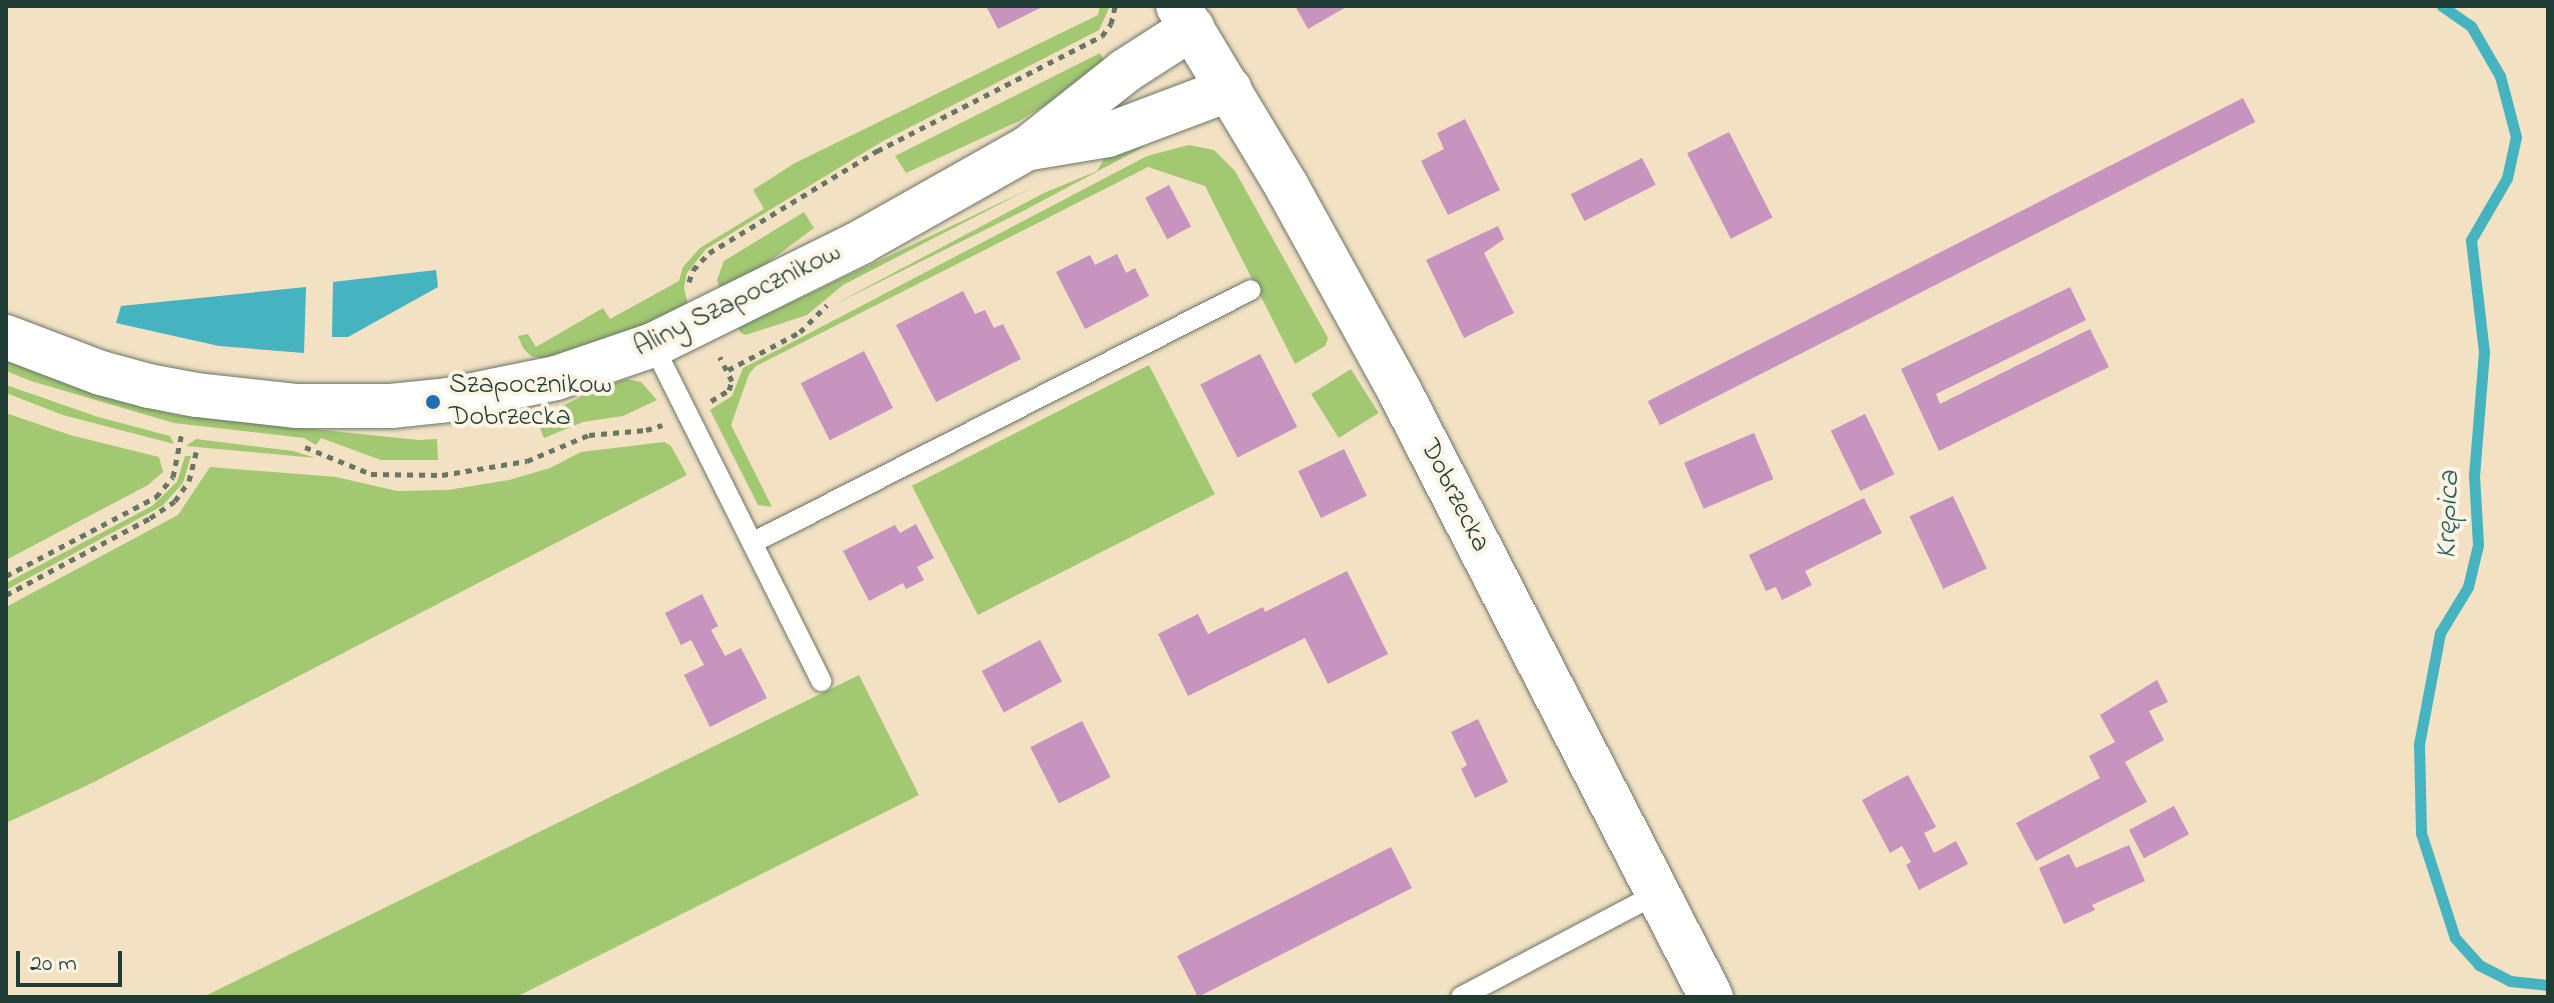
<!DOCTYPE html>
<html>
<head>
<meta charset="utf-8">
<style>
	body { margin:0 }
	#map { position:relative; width:2554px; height:1003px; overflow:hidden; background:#f3e1c4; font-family:"Indie Flower",sans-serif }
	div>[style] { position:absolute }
	.green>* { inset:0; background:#a2c872; transform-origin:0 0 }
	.water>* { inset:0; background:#45b3c0 }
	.stream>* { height:11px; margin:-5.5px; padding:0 5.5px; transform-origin:5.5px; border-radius:5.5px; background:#45b3c0 }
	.building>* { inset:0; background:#c694be; transform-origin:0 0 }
	.path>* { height:5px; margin-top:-2.5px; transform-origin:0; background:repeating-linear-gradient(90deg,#697666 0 6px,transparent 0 12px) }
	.roads { filter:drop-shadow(0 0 2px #697666) drop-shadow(0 0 2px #697666) }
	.lane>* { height:20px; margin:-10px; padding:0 10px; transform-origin:10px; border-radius:10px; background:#fff }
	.secondary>* { height:44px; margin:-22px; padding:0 22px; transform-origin:22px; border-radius:22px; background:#fff }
	.dots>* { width:22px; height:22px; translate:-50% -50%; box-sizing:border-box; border:4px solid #fcf5e5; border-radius:50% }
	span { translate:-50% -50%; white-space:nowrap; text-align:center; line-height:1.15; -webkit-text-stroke:8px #fcf5e5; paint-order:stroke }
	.street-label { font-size:28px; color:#1f3d34 }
	.poi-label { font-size:28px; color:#1f3d34 }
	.left { translate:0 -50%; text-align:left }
	.water-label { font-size:30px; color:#2a605e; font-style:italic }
	.frame { position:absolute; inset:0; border:8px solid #1f3d34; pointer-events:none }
	.scale { position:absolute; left:16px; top:951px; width:106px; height:36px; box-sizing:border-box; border:4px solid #1f3d34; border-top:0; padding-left:10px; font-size:24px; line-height:28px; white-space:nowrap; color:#1f3d34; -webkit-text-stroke:6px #fcf5e5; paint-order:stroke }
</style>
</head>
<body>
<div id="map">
	<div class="green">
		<i style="clip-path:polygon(1100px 6px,1110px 6px,1099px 30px,883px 141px,706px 249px,687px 273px,684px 287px,688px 306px,660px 320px,544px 359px,531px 356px,523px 348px,518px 336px,528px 334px,536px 347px,603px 308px,610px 319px,679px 281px,683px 267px,700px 248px,764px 209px,753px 190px,793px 164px,1098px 15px)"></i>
		<i style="clip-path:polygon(1100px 53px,1108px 67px,1019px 121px,906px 173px,895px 156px)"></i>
		<i style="clip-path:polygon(1147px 145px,1025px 210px,833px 305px,1044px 193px,1097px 171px,1104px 159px)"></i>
		<i style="clip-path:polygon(1189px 145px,1214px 150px,1235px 171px,1328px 338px,1325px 346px,1295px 364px,1205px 186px,1148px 167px,756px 366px,749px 374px,731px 425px,772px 507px,758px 505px,710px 410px,732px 396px,743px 368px,1147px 156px)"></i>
		<i style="clip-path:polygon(1033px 187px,843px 285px,807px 315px,746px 335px,741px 333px,738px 328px)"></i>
		<i style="clip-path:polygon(804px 212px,814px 228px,743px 281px,721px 293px,717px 280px,724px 261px)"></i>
		<i style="clip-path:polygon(6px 361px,77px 388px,175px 415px,419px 440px,437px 439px,438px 460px,381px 460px,321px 438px,316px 445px,304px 438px,174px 423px,31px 381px,6px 371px)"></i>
		<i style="left:1149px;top:365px;width:145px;height:266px;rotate:63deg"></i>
		<i style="left:1351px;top:369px;width:52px;height:47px;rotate:58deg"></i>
		<i style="clip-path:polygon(627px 379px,641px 382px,657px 400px,623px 416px,583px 422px,544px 438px,536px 419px,597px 389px)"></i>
		<i style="clip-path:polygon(6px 385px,98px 417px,170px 436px,174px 444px,63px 415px,6px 393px)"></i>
		<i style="clip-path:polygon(6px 413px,70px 435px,159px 457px,163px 472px,148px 485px,6px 560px)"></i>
		<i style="clip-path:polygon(196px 439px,293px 451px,316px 458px,186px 446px)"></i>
		<i style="clip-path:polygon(664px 442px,671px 446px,687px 475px,92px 783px,6px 823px,6px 607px,178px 515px,210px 467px,336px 477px,397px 491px,448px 490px,509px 480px,550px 468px,581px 452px)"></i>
		<i style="clip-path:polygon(185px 456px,191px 456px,183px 483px,162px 506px,6px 590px,6px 583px,152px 506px,177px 482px)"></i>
		<i style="clip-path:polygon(859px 675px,919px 795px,516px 997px,203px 997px)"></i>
	</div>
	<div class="water">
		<i style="clip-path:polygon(436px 270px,438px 287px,348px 337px,332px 337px,333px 282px)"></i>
		<i style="clip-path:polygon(306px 287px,304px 353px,219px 346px,116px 323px,121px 306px)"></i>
	</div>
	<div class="stream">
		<i style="left:2442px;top:6px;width:35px;rotate:35deg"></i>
		<i style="left:2471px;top:26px;width:58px;rotate:59.9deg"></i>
		<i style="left:2500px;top:76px;width:63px;rotate:75.3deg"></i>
		<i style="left:2516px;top:137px;width:42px;rotate:102.4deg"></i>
		<i style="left:2507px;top:178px;width:72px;rotate:120.1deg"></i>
		<i style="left:2471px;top:240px;width:113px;rotate:83.4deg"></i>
		<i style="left:2484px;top:352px;width:123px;rotate:94.6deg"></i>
		<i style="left:2474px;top:475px;width:70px;rotate:86.7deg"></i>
		<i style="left:2478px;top:545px;width:43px;rotate:103.4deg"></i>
		<i style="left:2468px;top:587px;width:54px;rotate:121.3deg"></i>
		<i style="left:2440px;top:633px;width:113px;rotate:100.7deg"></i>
		<i style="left:2419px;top:744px;width:89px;rotate:88.7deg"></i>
		<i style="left:2421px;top:833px;width:110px;rotate:72.1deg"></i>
		<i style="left:2455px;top:938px;width:36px;rotate:48deg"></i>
		<i style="left:2479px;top:965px;width:35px;rotate:27deg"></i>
		<i style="left:2510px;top:981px;width:38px;rotate:6deg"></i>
	</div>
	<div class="building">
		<i style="clip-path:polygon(982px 6px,1044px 6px,998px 29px,987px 8px)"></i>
		<i style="clip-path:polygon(1295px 6px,1348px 6px,1308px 29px)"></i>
		<i style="left:2243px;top:98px;width:27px;height:668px;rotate:63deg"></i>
		<i style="clip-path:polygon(1465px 119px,1500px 190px,1448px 215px,1421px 161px,1444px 149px,1437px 133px)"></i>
		<i style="left:1729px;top:132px;width:96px;height:47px;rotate:63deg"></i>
		<i style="left:1642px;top:158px;width:30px;height:80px;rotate:63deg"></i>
		<i style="left:1169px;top:185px;width:47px;height:27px;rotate:62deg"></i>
		<i style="clip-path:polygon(1498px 226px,1504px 239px,1484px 253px,1514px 313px,1464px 338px,1426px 260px)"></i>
		<i style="clip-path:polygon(1117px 254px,1126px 273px,1135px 268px,1149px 296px,1085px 329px,1056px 272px,1090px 255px,1095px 265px)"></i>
		<i style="clip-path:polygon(2070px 287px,2086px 320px,1936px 394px,1940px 404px,2090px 329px,2109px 367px,1939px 451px,1901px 369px)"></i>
		<i style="clip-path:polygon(963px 291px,975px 314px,985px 310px,994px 328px,1003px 324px,1021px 359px,936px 402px,896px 325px)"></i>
		<i style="left:864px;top:351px;width:64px;height:71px;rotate:63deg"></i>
		<i style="left:1260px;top:354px;width:82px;height:67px;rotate:63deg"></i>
		<i style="left:1865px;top:414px;width:67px;height:38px;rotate:64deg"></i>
		<i style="left:1754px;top:433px;width:50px;height:76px;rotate:67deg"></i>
		<i style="left:1344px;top:449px;width:52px;height:51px;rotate:64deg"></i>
		<i style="left:1953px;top:496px;width:80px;height:48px;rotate:65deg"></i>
		<i style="clip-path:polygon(1864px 498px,1882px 533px,1805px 571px,1812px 585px,1782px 600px,1776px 587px,1766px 591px,1749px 555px)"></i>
		<i style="clip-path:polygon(916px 524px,934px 558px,917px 567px,924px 580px,906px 589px,903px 583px,869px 601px,843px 551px,895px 525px,900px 533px)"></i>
		<i style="clip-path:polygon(1347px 571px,1388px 654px,1328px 684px,1305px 638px,1188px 696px,1158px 634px,1198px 614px,1208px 634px,1263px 607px,1265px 612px)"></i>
		<i style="clip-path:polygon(702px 594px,718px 626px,711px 630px,725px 656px,741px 648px,767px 698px,710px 727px,684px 675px,704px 665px,691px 640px,681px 645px,665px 613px)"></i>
		<i style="left:1040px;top:640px;width:47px;height:66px;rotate:62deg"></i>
		<i style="clip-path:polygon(2157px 680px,2168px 702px,2149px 711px,2164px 740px,2125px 762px,2147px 802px,2036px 861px,2016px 823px,2100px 778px,2089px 756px,2115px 742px,2100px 715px)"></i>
		<i style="clip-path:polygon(1478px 719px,1508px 782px,1475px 798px,1461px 769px,1467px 765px,1451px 732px)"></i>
		<i style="left:1082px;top:721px;width:63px;height:58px;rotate:63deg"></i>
		<i style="clip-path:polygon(1908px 775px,1936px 827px,1924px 833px,1934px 853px,1956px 841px,1968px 864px,1919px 890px,1906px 865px,1911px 862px,1902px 846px,1890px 853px,1862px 800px)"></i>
		<i style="left:2174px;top:806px;width:32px;height:51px;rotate:62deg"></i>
		<i style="clip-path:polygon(2129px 845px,2145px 881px,2092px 905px,2095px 910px,2064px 924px,2039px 868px,2069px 854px,2076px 868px)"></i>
		<i style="left:1391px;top:847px;width:46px;height:240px;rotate:63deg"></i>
	</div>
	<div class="path">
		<i style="left:689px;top:282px;width:13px;rotate:-72deg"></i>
		<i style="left:693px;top:270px;width:23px;rotate:-47deg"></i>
		<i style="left:709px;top:253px;width:197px;rotate:-31.3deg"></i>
		<i style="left:877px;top:151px;width:253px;rotate:-27.1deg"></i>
		<i style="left:1102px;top:36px;width:15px;rotate:-53deg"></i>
		<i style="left:1111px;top:24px;width:18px;rotate:-77deg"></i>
		<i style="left:728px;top:370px;width:81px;rotate:-27.8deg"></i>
		<i style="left:800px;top:332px;width:38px;rotate:-45deg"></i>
		<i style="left:711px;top:401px;width:21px;rotate:-31deg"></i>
		<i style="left:729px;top:390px;width:9px;rotate:-72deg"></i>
		<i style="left:732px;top:381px;width:27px;rotate:-117deg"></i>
		<i style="left:305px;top:447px;width:71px;rotate:22.2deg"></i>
		<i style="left:371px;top:474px;width:71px;rotate:0.8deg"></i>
		<i style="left:442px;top:475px;width:86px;rotate:-9.4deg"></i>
		<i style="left:527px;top:461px;width:67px;rotate:-22.8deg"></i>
		<i style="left:589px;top:435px;width:57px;rotate:-5deg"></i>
		<i style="left:646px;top:430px;width:17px;rotate:-17deg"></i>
		<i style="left:6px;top:576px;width:170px;rotate:-27.8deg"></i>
		<i style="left:156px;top:497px;width:26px;rotate:-50deg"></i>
		<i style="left:173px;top:477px;width:46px;rotate:-78.7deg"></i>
		<i style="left:6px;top:595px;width:163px;rotate:-28.1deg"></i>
		<i style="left:150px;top:518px;width:30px;rotate:-34deg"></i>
		<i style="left:175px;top:501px;width:24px;rotate:-55deg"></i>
		<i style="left:189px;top:481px;width:30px;rotate:-76deg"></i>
	</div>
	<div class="roads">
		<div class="lane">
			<i style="left:653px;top:345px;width:376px;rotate:63.4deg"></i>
			<i style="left:752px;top:543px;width:559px;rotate:-26.89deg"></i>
			<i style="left:1461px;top:997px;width:223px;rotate:-27.8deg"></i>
		</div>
		<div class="secondary">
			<i style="left:1178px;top:6px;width:211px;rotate:58.9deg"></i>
			<i style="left:1287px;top:187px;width:234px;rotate:61.1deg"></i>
			<i style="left:1400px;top:392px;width:680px;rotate:62.79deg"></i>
			<i style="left:1030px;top:148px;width:79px;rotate:-9.5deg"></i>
			<i style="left:1108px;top:135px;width:130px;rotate:-20.7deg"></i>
			<i style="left:6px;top:337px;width:102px;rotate:20.8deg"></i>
			<i style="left:101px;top:373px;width:50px;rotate:15.2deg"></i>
			<i style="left:149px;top:386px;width:49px;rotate:10.6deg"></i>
			<i style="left:197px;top:395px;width:101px;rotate:6.3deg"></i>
			<i style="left:297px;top:406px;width:94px"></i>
			<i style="left:391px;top:406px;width:57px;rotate:-6deg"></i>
			<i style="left:448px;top:400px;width:110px;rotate:-11.5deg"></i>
			<i style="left:556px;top:378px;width:102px;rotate:-18.8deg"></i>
			<i style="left:653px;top:345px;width:232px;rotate:-26.3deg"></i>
			<i style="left:861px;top:242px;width:192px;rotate:-29.4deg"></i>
			<i style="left:1028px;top:148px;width:124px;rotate:-38.4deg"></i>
			<i style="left:1125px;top:71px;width:80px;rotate:-32.7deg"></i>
		</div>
	</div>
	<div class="dots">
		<i style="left:433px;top:402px;background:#1f6fb2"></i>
	</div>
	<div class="street-label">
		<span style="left:738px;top:301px;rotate:-26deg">Aliny Szapocznikow</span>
		<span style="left:1454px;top:496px;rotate:63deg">Dobrzecka</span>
	</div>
	<div class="poi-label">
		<span class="left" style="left:449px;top:402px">Szapocznikow<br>Dobrzecka</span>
	</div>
	<div class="water-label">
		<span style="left:2449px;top:515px;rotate:-88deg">Krępica</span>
	</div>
	<div class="frame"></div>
	<div class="scale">20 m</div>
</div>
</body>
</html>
